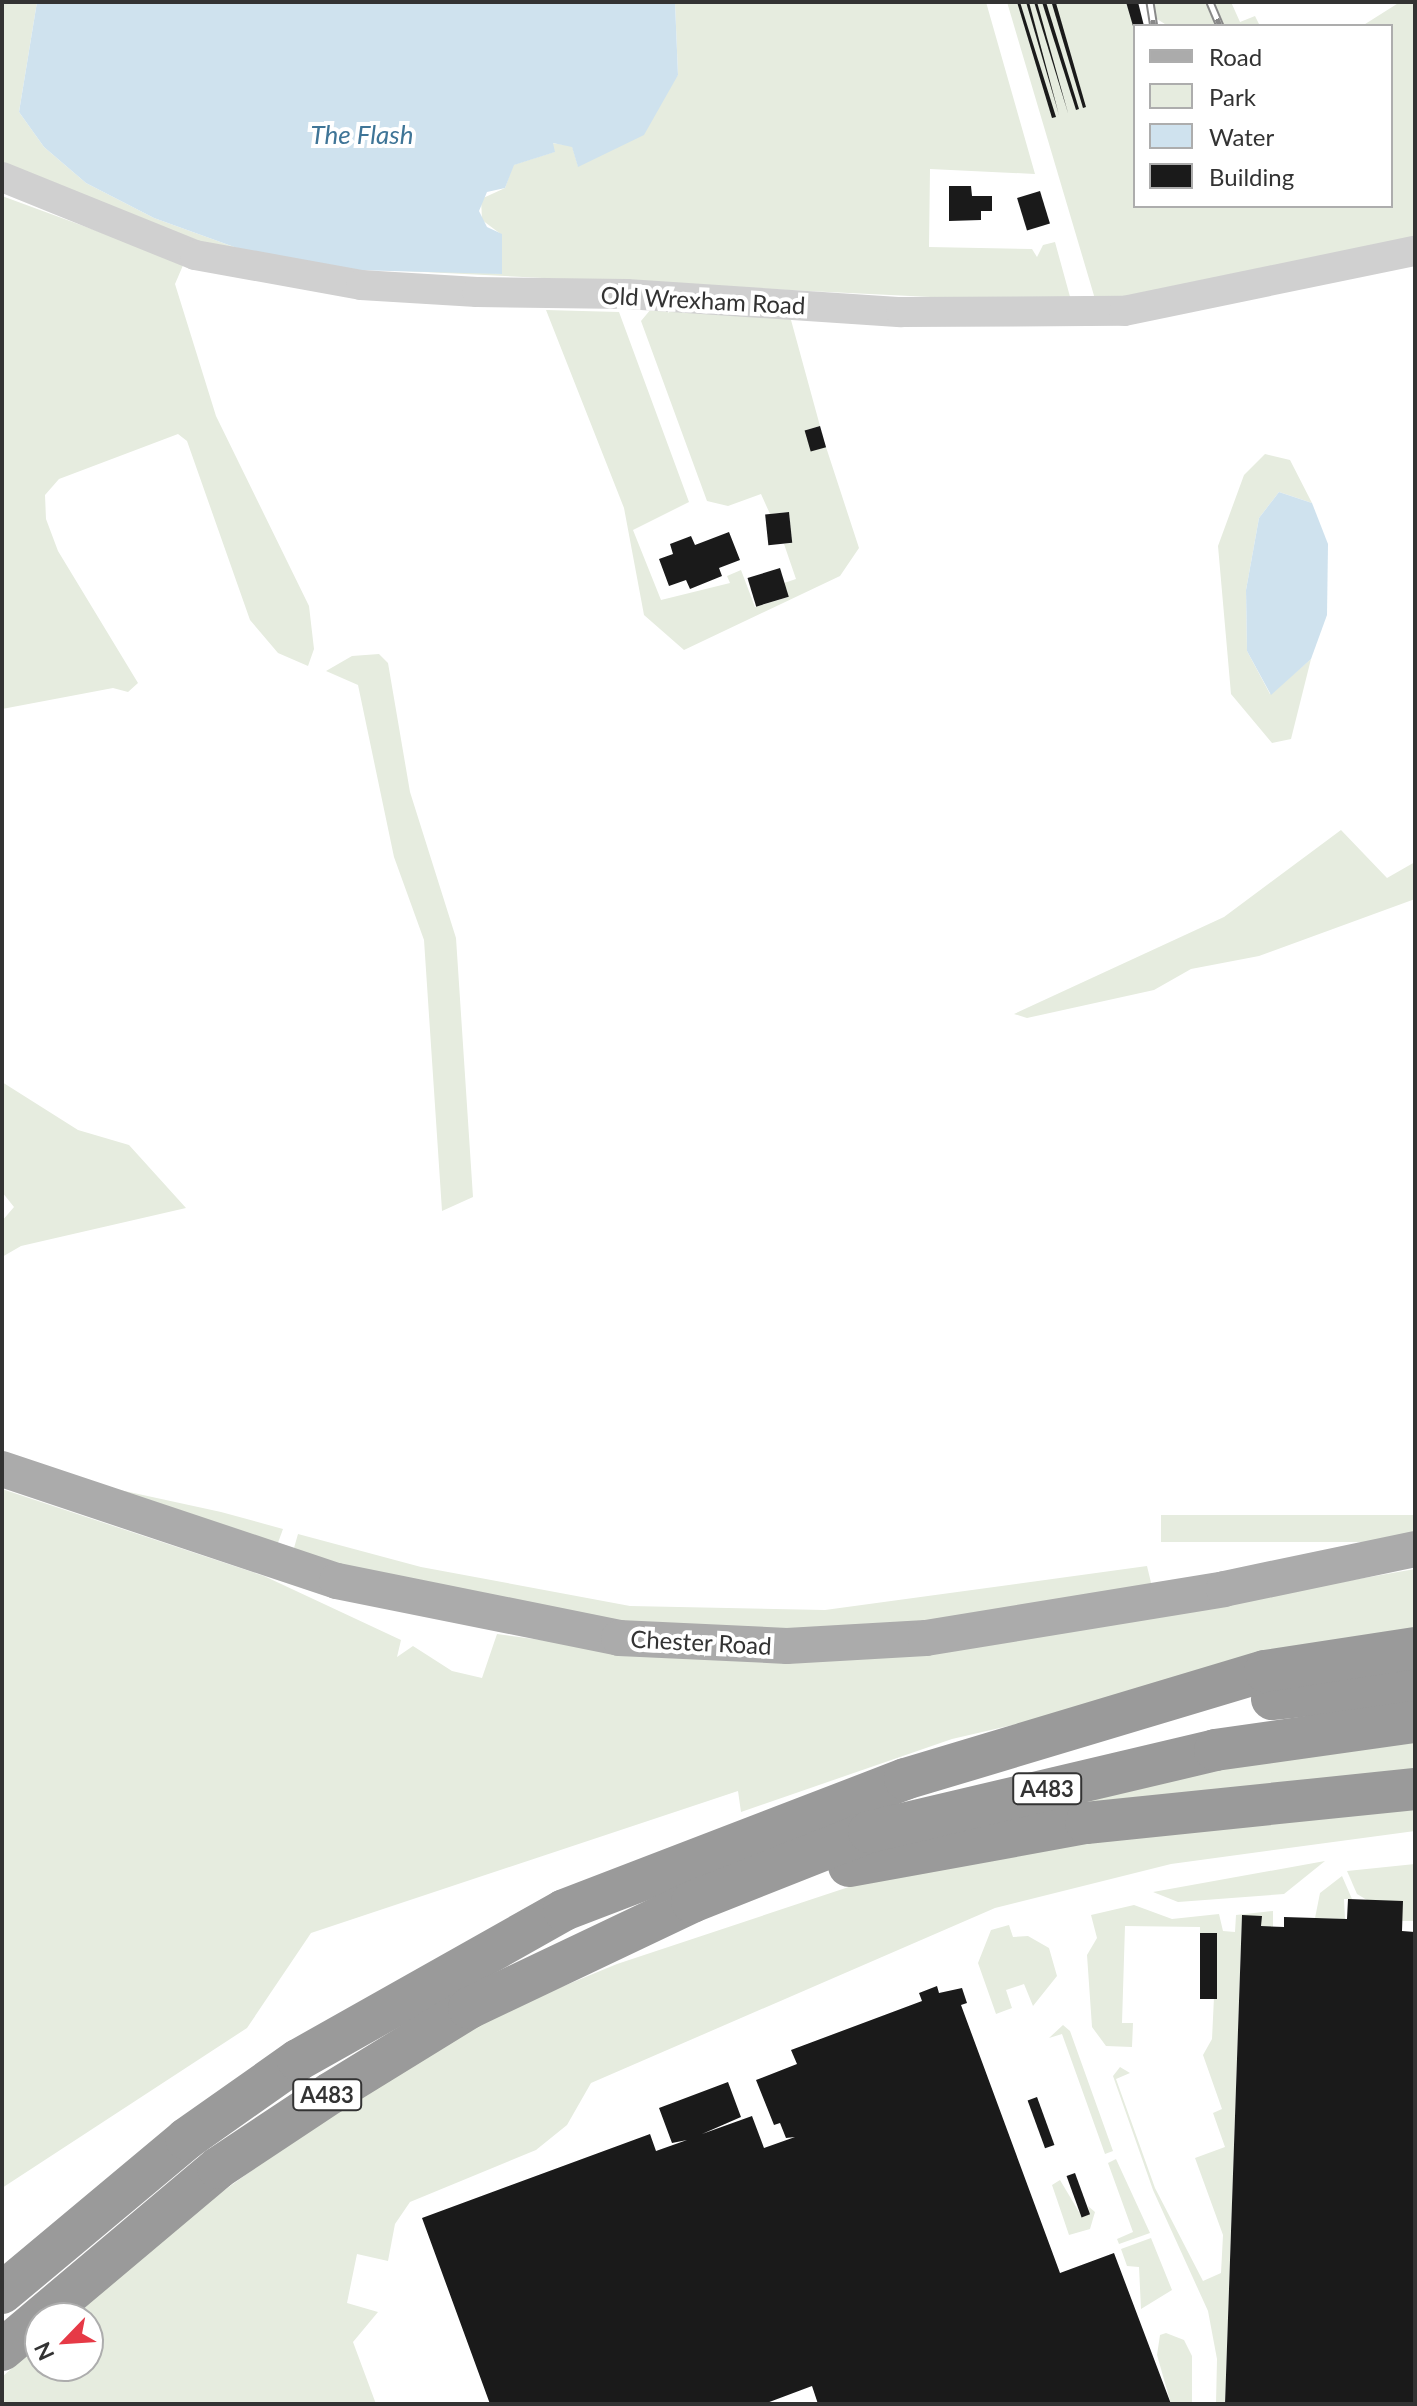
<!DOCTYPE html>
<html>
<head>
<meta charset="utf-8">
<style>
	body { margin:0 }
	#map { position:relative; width:1417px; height:2406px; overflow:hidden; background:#fff; font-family:Lato,sans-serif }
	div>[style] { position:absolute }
	.green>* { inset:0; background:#e6ecdf; transform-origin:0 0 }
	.water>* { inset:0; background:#cfe2ee }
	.building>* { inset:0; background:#1a1a1a; transform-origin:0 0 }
	.minor>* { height:30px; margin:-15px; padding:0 15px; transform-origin:15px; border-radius:15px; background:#d0d0d0 }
	.major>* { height:36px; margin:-18px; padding:0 18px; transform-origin:18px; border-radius:18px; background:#ababab }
	.highway>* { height:42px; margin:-21px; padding:0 21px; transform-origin:21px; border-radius:21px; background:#9a9a9a }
	.rail>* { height:9px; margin-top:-4.5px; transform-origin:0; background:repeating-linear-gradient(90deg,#fff 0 18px,#888 0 36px); box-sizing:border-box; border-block:2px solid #888 }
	span { translate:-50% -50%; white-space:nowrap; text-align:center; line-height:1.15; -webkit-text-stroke:8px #fff; paint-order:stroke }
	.shield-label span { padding:2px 6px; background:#fff; border:2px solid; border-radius:6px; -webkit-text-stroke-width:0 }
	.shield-label { font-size:22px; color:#333; font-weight:700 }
	.street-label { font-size:24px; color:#333 }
	.water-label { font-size:26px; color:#3f7597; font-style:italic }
	.frame { position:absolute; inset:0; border:4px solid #333; pointer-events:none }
	.legend { position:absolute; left:1133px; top:24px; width:260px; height:184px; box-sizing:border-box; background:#fff; border:2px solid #adadad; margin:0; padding:10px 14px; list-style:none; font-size:24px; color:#333 }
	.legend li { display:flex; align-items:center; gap:16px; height:40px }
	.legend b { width:40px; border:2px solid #adadad }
	.north { position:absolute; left:24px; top:2302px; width:80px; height:80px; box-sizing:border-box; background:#fff; border:2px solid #adadad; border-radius:50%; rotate:245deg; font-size:22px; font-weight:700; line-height:32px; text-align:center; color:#333 }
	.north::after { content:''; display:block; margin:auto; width:28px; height:36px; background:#e63946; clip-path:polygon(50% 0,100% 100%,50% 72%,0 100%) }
</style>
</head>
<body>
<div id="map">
	<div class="green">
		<i style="clip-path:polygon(2px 2px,37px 2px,19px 112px,44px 147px,86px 183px,154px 218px,237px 248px,502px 274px,502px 235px,482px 220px,481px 199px,505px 188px,513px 165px,554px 152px,552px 143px,572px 146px,578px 166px,678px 75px,675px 2px,986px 2px,1035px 174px,930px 169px,929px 247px,1032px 249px,1037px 257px,1043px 245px,1055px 242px,1072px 304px,262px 264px,2px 168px)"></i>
		<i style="clip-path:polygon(1007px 2px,1126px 2px,1135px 29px,1135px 206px,1391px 206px,1391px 26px,1362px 26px,1400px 2px,1415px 2px,1415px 239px,1105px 306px,1095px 299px)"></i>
		<i style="clip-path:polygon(1152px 2px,1209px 2px,1217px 26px,1168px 26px,1157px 19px)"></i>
		<i style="clip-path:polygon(1214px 2px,1231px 2px,1240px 22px,1255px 16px,1260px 26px,1224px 26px)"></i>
		<i style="clip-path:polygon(2px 196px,184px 263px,175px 284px,216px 416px,309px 606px,314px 649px,308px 666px,278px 653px,250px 620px,187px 441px,178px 434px,59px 479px,45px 495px,46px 519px,58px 551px,138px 683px,128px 692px,113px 688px,2px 709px)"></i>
		<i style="clip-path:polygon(651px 309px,788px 309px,820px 426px,806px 430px,811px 450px,826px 447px,859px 548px,840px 576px,684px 650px,644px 615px,624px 508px,546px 310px,619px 312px,689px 502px,633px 530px,661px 600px,730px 583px,727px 576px,741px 570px,755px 607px,788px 597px,784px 583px,796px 579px,784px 544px,792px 543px,789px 512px,770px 514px,761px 494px,728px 506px,707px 501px,641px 321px)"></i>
		<i style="clip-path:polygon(1265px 454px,1290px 460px,1312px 503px,1279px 492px,1259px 518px,1246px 590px,1247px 651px,1270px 694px,1311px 659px,1291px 739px,1272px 743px,1231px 694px,1218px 546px,1244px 475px)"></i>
		<i style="clip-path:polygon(379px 654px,388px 663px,410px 792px,456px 938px,473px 1197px,442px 1211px,424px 940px,394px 857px,358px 685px,326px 671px,352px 656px)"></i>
		<i style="clip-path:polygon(1341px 830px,1387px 878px,1415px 862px,1415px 899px,1259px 956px,1191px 969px,1154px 990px,1027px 1018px,1014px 1014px,1224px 917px)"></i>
		<i style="clip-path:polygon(2px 1082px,78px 1130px,129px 1145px,186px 1208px,21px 1246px,2px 1257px,2px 1221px,14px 1207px,2px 1192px)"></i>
		<i style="clip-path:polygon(97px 1485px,221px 1512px,283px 1529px,275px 1551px)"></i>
		<i style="clip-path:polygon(2px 1489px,264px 1576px,401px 1640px,397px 1657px,413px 1646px,452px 1671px,482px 1678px,497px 1634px,644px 1654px,983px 1645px,1415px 1569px,1415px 1632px,952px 1739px,741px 1812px,738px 1791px,311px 1933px,247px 2028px,2px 2188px)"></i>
		<i style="left:1415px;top:1515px;width:27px;height:254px;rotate:90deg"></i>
		<i style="clip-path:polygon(298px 1534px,421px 1567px,630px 1606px,825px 1610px,1147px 1566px,1153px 1591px,1074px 1606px,814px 1634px,647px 1627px,292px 1555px)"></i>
		<i style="clip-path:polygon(1415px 1730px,1415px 1776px,1031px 1822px,1157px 1769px)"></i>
		<i style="clip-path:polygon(1415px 1805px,1415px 1831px,1171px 1864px,995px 1908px,591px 2083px,567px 2125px,536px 2150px,410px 2202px,395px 2224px,388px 2261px,357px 2254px,347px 2303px,378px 2312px,353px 2342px,376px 2404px,2px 2404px,2px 2377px,40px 2343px,40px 2366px,88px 2366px,88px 2318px,68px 2318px,205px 2204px,357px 2095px,508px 2009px,617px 1964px,900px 1870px,1081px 1834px)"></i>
		<i style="clip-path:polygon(1325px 1861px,1284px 1894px,1178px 1902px,1153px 1892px)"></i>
		<i style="clip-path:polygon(1415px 1864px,1415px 1921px,1402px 1921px,1357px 1894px,1347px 1871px)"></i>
		<i style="clip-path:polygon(1342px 1876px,1352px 1899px,1344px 1899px,1345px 1919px,1315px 1918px,1320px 1893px)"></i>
		<i style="clip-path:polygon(1134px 1905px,1172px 1919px,1219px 1914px,1223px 1931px,1235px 1932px,1236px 1915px,1273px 1911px,1273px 1927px,1261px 1926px,1261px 1916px,1242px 1916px,1225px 2404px,1216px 2404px,1217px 2359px,1208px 2311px,1153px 2190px,1113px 2076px,1120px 2067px,1130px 2073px,1116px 2079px,1155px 2188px,1203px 2281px,1221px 2273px,1223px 2235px,1195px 2158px,1225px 2147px,1213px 2113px,1222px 2109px,1203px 2055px,1212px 2039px,1217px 1934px,1200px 1933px,1200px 1927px,1125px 1926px,1122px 2023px,1133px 2023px,1132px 2047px,1106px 2046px,1092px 2027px,1087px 1955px,1097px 1938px,1091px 1915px)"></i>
		<i style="clip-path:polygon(1009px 1925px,1013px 1937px,1028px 1936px,1049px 1948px,1057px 1976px,1033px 2006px,1024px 1984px,1006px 1990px,1012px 2008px,996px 2014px,978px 1963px,991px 1930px)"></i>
		<i style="clip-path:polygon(1063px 2025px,1070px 2031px,1113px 2151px,1105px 2154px,1062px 2034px,1049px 2038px)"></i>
		<i style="clip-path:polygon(1116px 2159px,1150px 2233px,1119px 2244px,1117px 2239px,1133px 2232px,1108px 2163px)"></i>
		<i style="clip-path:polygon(1060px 2180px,1082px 2217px,1090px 2214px,1088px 2206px,1095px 2212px,1090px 2229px,1069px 2235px,1052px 2185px)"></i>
		<i style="clip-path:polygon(1151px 2238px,1172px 2290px,1141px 2309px,1139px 2267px,1127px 2266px,1121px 2249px)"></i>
		<i style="clip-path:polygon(1166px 2333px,1184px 2340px,1192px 2356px,1192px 2404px,1171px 2404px,1157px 2355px,1160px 2335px)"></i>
	</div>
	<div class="water">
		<i style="clip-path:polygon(37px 2px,675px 2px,678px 75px,644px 135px,578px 167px,572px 147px,553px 143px,555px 152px,514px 165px,505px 188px,487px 192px,479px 211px,487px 227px,502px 234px,502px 274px,354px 270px,237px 248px,154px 218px,86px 183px,44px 147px,19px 112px)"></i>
		<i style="clip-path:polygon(1279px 492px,1312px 503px,1328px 544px,1327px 615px,1311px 659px,1271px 695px,1247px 651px,1246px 590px,1259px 518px)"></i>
	</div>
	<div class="building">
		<i style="clip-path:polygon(1017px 2px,1020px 2px,1056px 117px,1052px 118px)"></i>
		<i style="clip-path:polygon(1026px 2px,1029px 2px,1059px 115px)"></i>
		<i style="clip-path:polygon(1034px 2px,1037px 2px,1068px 113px)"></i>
		<i style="clip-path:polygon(1042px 2px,1046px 2px,1079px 109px,1076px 110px)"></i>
		<i style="clip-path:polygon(1126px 2px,1138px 2px,1144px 26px,1133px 26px)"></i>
		<i style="clip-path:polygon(1056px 3px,1086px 107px,1083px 108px,1052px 4px)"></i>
		<i style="clip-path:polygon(949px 186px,971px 186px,972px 196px,992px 196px,992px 211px,981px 211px,981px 220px,949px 221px)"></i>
		<i style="left:1040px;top:191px;width:34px;height:24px;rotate:73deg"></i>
		<i style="left:820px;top:426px;width:22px;height:16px;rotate:74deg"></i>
		<i style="left:789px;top:512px;width:31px;height:24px;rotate:84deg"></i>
		<i style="clip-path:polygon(729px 532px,740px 560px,719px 568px,722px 576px,690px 589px,686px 580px,669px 586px,659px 559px,673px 554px,670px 544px,691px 536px,695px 545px)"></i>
		<i style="left:780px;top:568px;width:30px;height:34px;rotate:73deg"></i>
		<i style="clip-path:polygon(1348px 1899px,1403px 1901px,1402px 1931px,1415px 1932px,1415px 2404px,1225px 2404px,1242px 1915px,1262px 1916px,1261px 1926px,1284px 1927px,1284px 1917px,1347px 1919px)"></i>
		<i style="left:1200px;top:1933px;width:17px;height:66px"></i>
		<i style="clip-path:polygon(937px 1986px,939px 1993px,962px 1988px,967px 2003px,961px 2005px,1060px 2273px,1114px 2253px,1171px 2404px,818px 2404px,812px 2386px,764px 2404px,490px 2404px,422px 2218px,650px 2134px,656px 2151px,687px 2140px,672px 2143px,659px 2108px,728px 2082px,741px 2117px,702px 2134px,752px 2116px,764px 2148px,795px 2137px,786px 2138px,780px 2123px,774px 2125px,756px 2080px,797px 2064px,791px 2050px,922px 2001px,919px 1993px)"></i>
		<i style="left:1037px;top:2097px;width:51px;height:10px;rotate:70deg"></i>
		<i style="left:1075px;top:2173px;width:44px;height:9px;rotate:70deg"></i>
	</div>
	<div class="minor">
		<i style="left:2px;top:177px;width:208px;rotate:22deg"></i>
		<i style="left:195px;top:255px;width:169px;rotate:10.2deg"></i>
		<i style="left:361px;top:285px;width:116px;rotate:3.5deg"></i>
		<i style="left:477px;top:292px;width:150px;rotate:0.8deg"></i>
		<i style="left:627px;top:294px;width:275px;rotate:3.8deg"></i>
		<i style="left:901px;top:312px;width:223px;rotate:-0.3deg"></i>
		<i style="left:1124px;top:311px;width:297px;rotate:-11.7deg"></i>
	</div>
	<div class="major">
		<i style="left:2px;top:1469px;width:353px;rotate:18.5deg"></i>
		<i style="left:337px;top:1581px;width:288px;rotate:11.4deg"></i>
		<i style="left:619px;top:1638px;width:168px;rotate:2.7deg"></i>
		<i style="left:787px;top:1646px;width:139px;rotate:-3.3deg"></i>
		<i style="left:926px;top:1638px;width:302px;rotate:-9.3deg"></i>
		<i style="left:1224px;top:1589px;width:195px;rotate:-11.8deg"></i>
	</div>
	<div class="highway">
		<i style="left:1272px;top:1699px;width:144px;rotate:-6deg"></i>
		<i style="left:849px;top:1866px;width:241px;rotate:-10.3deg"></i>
		<i style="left:1086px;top:1823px;width:331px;rotate:-5.9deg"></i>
		<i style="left:2px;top:2293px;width:240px;rotate:-39.9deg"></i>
		<i style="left:186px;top:2139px;width:137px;rotate:-35.2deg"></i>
		<i style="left:298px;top:2060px;width:305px;rotate:-29.4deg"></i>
		<i style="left:564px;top:1910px;width:365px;rotate:-21deg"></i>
		<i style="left:905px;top:1779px;width:376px;rotate:-16.7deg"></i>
		<i style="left:1265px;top:1671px;width:152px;rotate:-8.7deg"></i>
		<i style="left:2px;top:2350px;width:282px;rotate:-40.1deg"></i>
		<i style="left:218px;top:2168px;width:136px;rotate:-33.6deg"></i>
		<i style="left:331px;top:2093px;width:162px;rotate:-31.6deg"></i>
		<i style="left:469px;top:2008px;width:247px;rotate:-25.4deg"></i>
		<i style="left:692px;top:1902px;width:190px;rotate:-21.6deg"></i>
		<i style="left:869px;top:1832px;width:356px;rotate:-13.3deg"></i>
		<i style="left:1215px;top:1750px;width:202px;rotate:-8deg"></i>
	</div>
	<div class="rail">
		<i style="left:1150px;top:2px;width:24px;rotate:81deg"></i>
		<i style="left:1210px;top:2px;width:26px;rotate:67deg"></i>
	</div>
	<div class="shield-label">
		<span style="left:1047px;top:1789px">A483</span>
		<span style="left:327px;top:2095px">A483</span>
	</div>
	<div class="street-label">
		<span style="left:703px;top:300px;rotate:3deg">Old Wrexham Road</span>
		<span style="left:701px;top:1642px;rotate:3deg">Chester Road</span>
	</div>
	<div class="water-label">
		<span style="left:362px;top:135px">The Flash</span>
	</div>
	<div class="frame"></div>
	<ul class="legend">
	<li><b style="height:10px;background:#ababab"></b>Road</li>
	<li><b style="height:22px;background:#e6ecdf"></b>Park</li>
	<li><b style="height:22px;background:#cfe2ee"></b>Water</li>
	<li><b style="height:22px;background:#1a1a1a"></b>Building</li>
	</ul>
	<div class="north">N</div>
</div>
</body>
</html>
